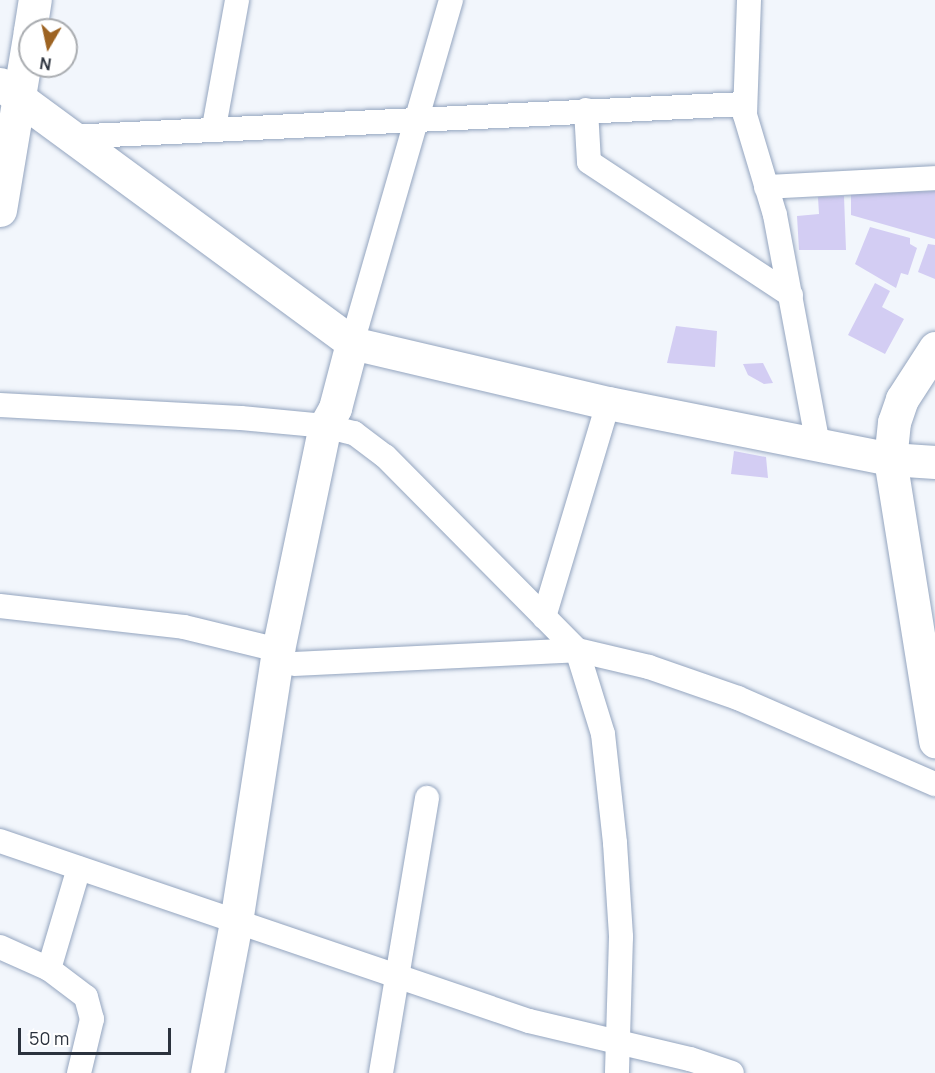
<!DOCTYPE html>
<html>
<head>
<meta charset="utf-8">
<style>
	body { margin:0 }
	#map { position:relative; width:935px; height:1073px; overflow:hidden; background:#f2f6fc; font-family:Manrope,sans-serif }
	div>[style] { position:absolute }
	.building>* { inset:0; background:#d3cdf3 }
	.roads { filter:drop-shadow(0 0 2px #94a5bf) drop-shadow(0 0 2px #94a5bf) }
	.street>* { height:24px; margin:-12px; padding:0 12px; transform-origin:12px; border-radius:12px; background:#fff }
	.secondary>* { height:33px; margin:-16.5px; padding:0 16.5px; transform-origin:16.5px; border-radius:16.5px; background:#fff }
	span { translate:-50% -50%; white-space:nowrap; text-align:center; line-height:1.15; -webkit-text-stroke:4.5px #fff; paint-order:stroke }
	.north { position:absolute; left:18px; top:18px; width:60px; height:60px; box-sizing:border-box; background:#fff; border:2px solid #aaadb1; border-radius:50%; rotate:189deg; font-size:16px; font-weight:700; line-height:24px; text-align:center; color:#2b323d }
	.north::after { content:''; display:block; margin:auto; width:21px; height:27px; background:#9d6322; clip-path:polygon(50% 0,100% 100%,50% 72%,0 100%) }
	.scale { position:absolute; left:18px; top:1028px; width:153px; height:27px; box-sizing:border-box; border:3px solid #2b323d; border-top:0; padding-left:8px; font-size:18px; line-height:21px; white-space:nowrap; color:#2b323d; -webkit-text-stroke:4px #fff; paint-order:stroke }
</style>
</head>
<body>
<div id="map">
	<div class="building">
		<i style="clip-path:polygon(935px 191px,935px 239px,851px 215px,851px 194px)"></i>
		<i style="clip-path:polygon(844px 196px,846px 250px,799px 250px,797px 216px,819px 214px,818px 197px)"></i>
		<i style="clip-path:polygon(870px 227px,910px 238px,910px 244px,917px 248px,908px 275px,901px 273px,896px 288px,855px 264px)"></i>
		<i style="clip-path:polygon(928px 244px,935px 245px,935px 279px,918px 272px)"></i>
		<i style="clip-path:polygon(875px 283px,890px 291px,882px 307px,904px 319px,885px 354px,848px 335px)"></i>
		<i style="clip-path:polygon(676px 326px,717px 331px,715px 367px,667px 363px)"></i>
		<i style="clip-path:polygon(763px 363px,773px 383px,764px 384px,748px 375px,743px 364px)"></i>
		<i style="clip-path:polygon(734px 451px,766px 457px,768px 478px,731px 474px)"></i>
	</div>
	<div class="roads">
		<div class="street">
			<i style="left:749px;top:0;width:115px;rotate:92deg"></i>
			<i style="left:745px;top:115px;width:104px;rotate:73.3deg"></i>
			<i style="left:775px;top:215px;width:234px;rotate:79.4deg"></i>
			<i style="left:586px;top:110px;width:52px;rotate:86.7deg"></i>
			<i style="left:589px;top:162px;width:242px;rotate:33.4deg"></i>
			<i style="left:214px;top:127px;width:129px;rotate:-79.7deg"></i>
			<i style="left:69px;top:137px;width:675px;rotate:-2.8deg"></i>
			<i style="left:766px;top:187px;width:169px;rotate:-3deg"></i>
			<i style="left:352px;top:343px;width:357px;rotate:-73.9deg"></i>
			<i style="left:0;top:405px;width:241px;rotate:3.1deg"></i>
			<i style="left:241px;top:418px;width:84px;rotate:5.4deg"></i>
			<i style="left:325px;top:426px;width:30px;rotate:14deg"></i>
			<i style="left:354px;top:433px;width:39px;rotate:37deg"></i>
			<i style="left:385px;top:456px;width:273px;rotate:45.3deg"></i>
			<i style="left:577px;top:650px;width:88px;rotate:72.8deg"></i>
			<i style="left:603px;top:734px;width:110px;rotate:83.7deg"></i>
			<i style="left:615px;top:843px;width:94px;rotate:86.3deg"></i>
			<i style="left:621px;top:937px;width:136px;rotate:91.7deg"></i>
			<i style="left:0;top:606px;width:185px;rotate:6.5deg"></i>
			<i style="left:184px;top:627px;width:97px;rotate:13.7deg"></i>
			<i style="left:544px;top:617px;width:223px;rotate:-73.3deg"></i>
			<i style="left:294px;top:664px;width:283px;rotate:-2.8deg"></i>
			<i style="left:577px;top:650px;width:74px;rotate:13.3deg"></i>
			<i style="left:649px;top:667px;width:94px;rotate:19.2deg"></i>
			<i style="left:738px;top:698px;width:215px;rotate:23.6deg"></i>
			<i style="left:0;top:841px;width:559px;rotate:18.79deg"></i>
			<i style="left:529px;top:1021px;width:165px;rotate:13.3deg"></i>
			<i style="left:690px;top:1059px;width:44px;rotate:18.4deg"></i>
			<i style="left:0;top:947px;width:54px;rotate:24.2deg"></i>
			<i style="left:49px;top:969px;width:46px;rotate:37.1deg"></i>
			<i style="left:86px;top:997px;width:23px;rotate:75deg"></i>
			<i style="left:92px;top:1019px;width:56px;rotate:103.5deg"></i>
			<i style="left:49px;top:969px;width:105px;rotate:-73.5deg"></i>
			<i style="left:381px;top:1073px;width:279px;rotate:-80.5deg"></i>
		</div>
		<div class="secondary">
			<i style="left:30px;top:30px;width:30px;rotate:-81deg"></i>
			<i style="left:0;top:84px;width:437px;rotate:36.3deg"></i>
			<i style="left:352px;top:343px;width:263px;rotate:13.2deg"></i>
			<i style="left:608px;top:403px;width:288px;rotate:11.2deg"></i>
			<i style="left:890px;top:459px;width:45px;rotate:3.8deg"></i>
			<i style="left:0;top:210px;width:181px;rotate:-80.5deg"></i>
			<i style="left:935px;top:348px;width:61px;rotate:122.9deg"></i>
			<i style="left:902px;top:399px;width:24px;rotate:109deg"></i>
			<i style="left:894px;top:422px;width:37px;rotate:96deg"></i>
			<i style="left:890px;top:459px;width:286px;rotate:80.9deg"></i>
			<i style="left:207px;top:1073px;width:154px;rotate:-79.1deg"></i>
			<i style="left:236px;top:922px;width:275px;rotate:-81.2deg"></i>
			<i style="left:278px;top:650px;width:229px;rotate:-78.2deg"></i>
			<i style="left:325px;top:426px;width:21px;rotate:-61deg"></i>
			<i style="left:335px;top:408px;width:67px;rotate:-75.3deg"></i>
		</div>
	</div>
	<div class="north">N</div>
	<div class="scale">50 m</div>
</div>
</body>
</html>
